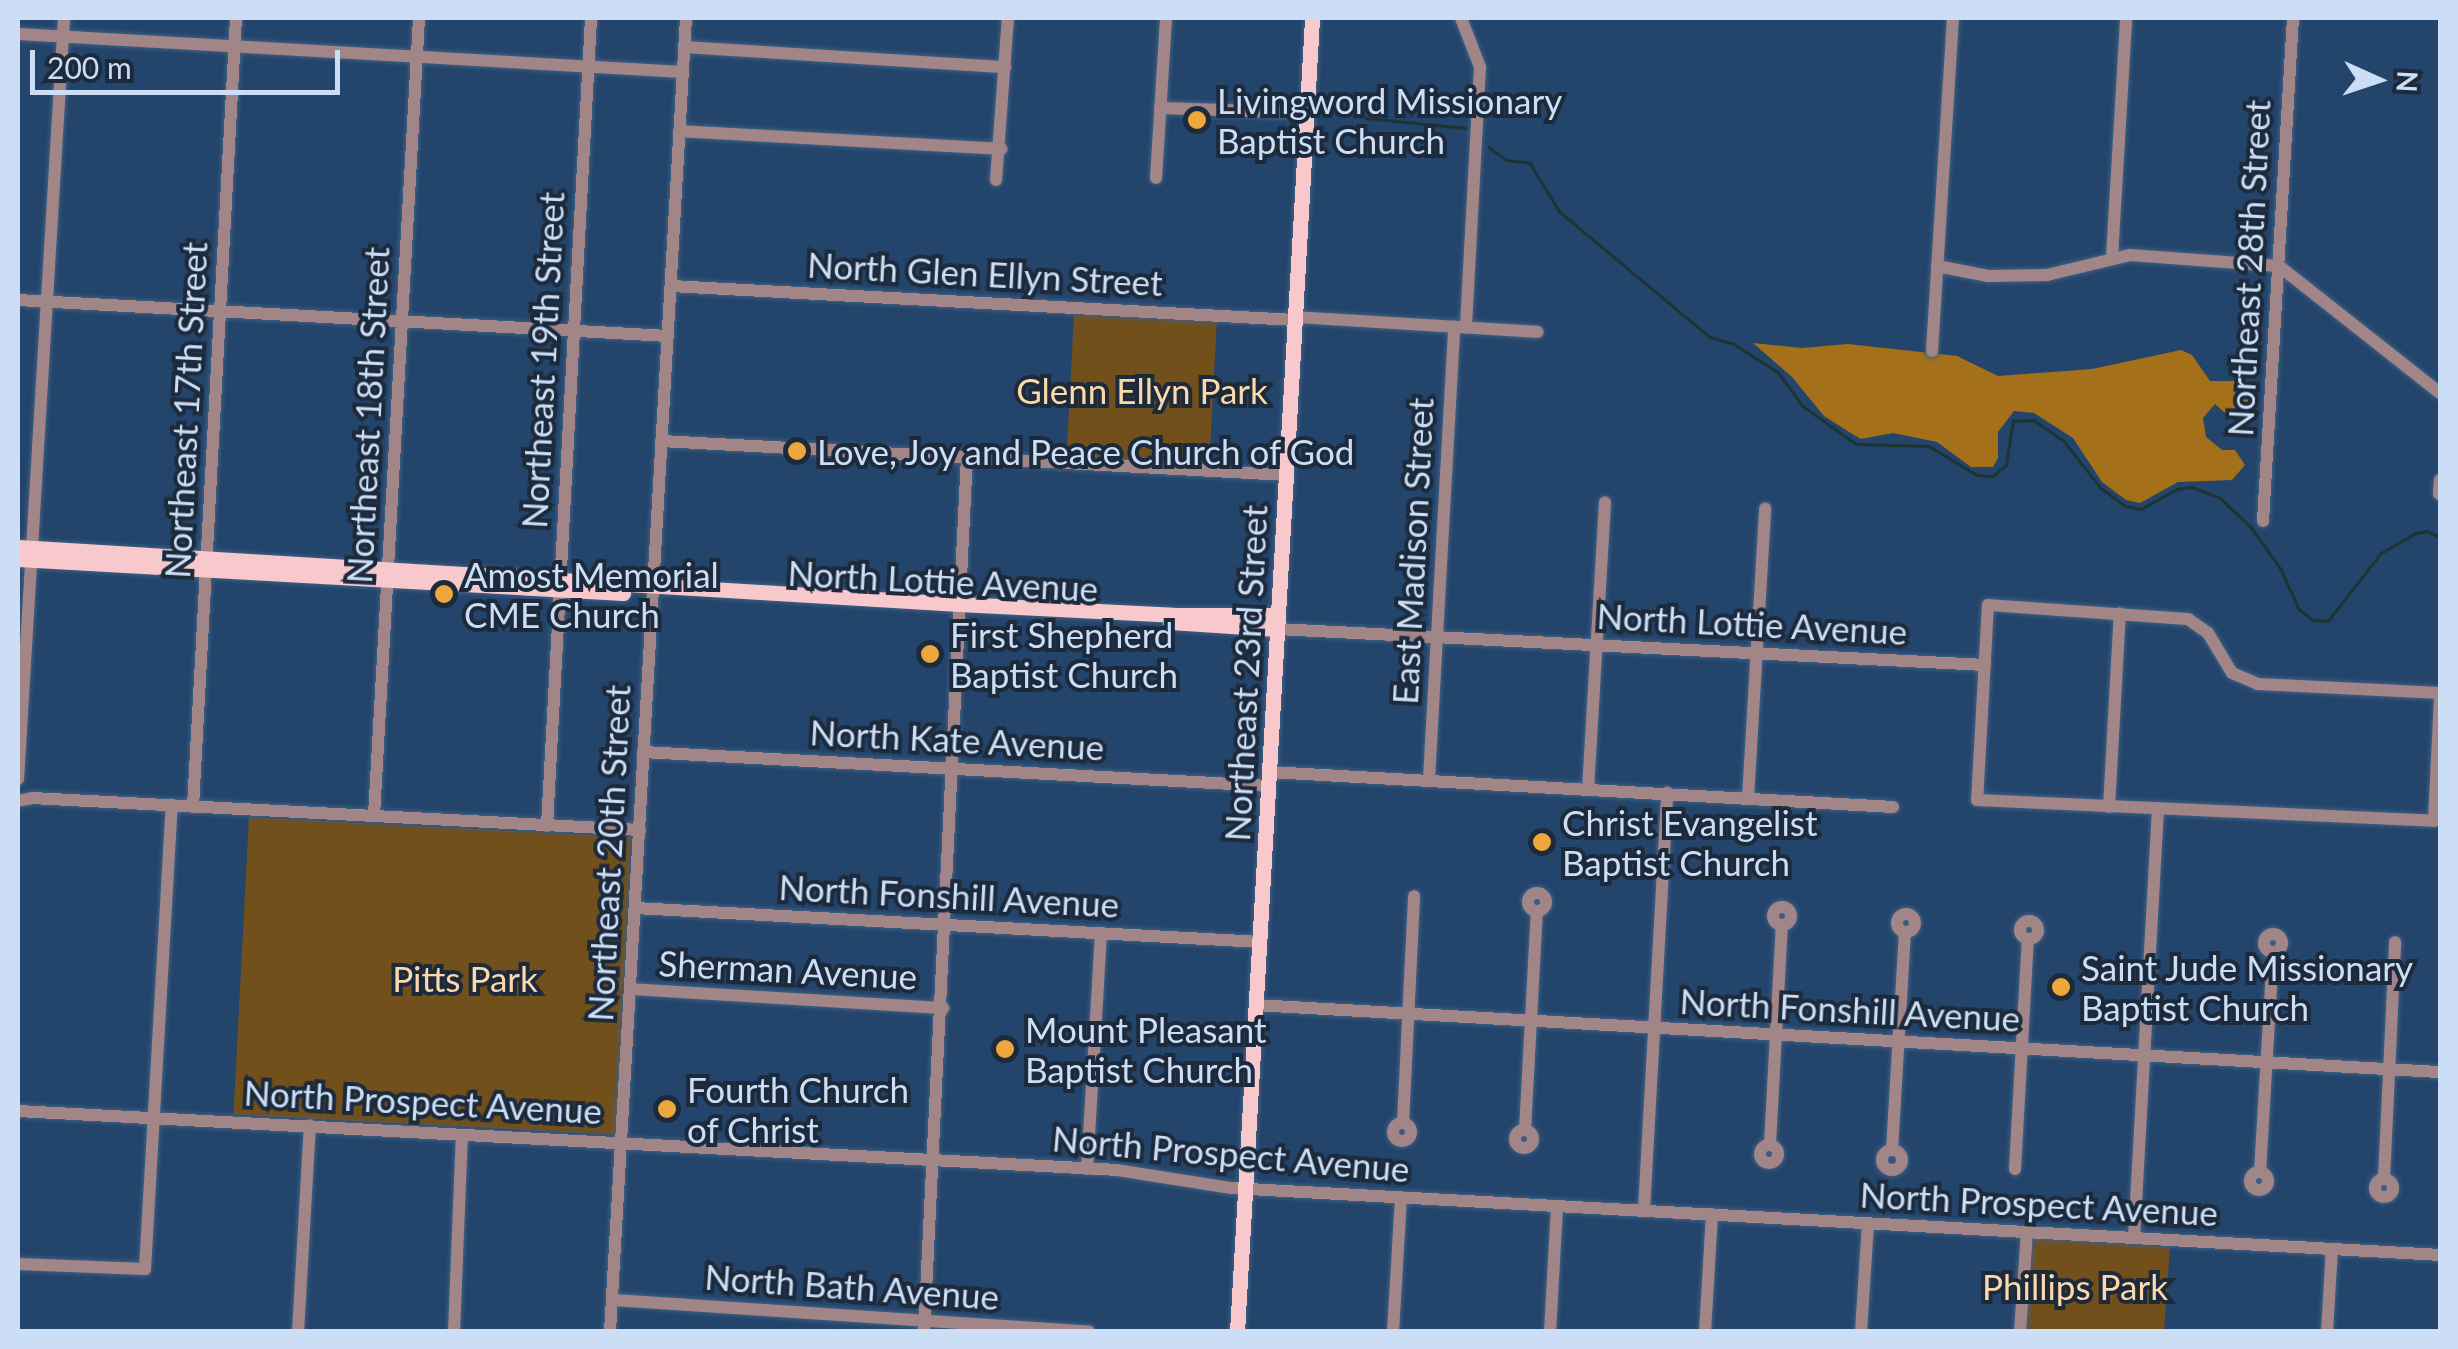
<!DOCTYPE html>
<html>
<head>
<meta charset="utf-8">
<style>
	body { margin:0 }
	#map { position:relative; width:2458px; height:1349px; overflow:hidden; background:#23446b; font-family:Lato,sans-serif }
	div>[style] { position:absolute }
	.green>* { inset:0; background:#72501b; transform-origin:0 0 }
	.forest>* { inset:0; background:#a47019 }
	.stream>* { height:2.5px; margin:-1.25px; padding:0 1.25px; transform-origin:1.25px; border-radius:1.25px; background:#1e3434 }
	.roads { filter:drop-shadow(0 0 2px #416084) drop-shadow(0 0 2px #416084) }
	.minor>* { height:12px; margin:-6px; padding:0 6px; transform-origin:6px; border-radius:6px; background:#a28587 }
	.minor>.ring { margin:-6px; padding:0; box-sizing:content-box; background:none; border:12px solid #a28587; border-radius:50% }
	.major>* { height:15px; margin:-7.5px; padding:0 7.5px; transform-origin:7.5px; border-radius:7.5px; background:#f8c9cc }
	.dots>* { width:28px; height:28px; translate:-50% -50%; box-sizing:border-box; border:5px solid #1c2a3c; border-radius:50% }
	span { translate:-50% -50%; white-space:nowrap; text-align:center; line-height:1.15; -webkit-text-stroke:8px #1c2a3c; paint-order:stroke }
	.poi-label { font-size:35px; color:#cbdef6 }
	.left { translate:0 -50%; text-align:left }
	.street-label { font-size:35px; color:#cbdef6 }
	.park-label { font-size:35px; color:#fbd9ac }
	.frame { position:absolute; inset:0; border:20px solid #cbdef6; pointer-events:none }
	.north { position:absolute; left:2328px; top:30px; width:100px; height:100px; -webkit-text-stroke:8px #1c2a3c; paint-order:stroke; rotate:93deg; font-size:28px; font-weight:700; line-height:40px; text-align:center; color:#cbdef6 }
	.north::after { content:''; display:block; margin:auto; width:35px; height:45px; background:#cbdef6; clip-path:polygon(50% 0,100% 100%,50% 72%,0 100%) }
	.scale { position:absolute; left:30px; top:50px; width:310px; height:45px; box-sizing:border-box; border:5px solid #cbdef6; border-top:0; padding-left:12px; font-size:30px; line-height:35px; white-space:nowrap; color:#cbdef6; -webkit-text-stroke:8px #1c2a3c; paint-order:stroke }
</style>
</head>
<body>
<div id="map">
	<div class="green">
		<i style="left:1074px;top:314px;width:143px;height:144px;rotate:3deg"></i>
		<i style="left:249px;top:817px;width:383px;height:298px;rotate:3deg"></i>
		<i style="clip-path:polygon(2037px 1238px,2170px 1247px,2164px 1331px,2026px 1332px,2032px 1244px)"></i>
	</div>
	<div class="forest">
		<i style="clip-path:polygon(1753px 343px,1802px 348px,1848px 344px,1957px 356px,1998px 376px,2092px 369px,2181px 350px,2192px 355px,2210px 381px,2249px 381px,2248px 402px,2225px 413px,2215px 404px,2203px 418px,2206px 437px,2222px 450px,2235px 450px,2245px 465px,2232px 480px,2178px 482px,2140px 503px,2126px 500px,2102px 482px,2073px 438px,2034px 413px,2014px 411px,1998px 432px,1998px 458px,1993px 467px,1971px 467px,1937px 442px,1893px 433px,1861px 439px,1854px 435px,1824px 416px,1792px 377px)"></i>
	</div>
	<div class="stream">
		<i style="left:1366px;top:118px;width:100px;rotate:5.7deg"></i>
		<i style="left:1489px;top:147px;width:22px;rotate:36deg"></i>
		<i style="left:1507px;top:160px;width:23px;rotate:7deg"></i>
		<i style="left:1530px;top:163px;width:57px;rotate:58.5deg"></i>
		<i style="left:1560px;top:212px;width:195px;rotate:39.8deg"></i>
		<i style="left:1710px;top:337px;width:25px;rotate:16deg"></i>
		<i style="left:1734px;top:344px;width:52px;rotate:32.5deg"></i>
		<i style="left:1778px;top:372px;width:42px;rotate:53.7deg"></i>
		<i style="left:1803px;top:406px;width:65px;rotate:35.6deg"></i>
		<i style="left:1856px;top:444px;width:73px;rotate:1.6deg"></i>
		<i style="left:1929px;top:446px;width:56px;rotate:31.1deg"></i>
		<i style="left:1977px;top:475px;width:16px;rotate:4deg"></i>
		<i style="left:1993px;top:476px;width:17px;rotate:-40deg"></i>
		<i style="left:2006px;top:465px;width:45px;rotate:-81deg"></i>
		<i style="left:2013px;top:421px;width:21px;rotate:-3deg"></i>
		<i style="left:2034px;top:420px;width:35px;rotate:35deg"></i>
		<i style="left:2063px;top:440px;width:61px;rotate:51.6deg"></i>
		<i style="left:2101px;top:488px;width:31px;rotate:36deg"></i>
		<i style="left:2126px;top:506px;width:15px;rotate:11deg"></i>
		<i style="left:2141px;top:509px;width:41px;rotate:-29.1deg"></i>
		<i style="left:2177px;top:489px;width:15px;rotate:-8deg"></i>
		<i style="left:2192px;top:487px;width:30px;rotate:21deg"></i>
		<i style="left:2220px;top:498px;width:42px;rotate:43.1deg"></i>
		<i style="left:2251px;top:527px;width:52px;rotate:54.5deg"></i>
		<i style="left:2281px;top:569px;width:44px;rotate:65.8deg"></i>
		<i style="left:2299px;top:609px;width:18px;rotate:38deg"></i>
		<i style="left:2313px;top:620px;width:15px;rotate:4deg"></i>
		<i style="left:2328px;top:621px;width:86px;rotate:-52.1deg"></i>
		<i style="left:2381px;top:553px;width:40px;rotate:-29.7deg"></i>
		<i style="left:2416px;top:533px;width:11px;rotate:-10deg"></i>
		<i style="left:2427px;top:531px;width:14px;rotate:25deg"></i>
	</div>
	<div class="roads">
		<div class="minor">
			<i style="left:1461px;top:18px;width:53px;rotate:68.8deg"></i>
			<i style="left:1480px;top:67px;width:261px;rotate:93.1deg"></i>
			<i style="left:18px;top:34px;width:666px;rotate:3.27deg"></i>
			<i style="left:684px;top:47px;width:322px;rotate:3.6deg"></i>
			<i style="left:1160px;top:108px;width:147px;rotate:1.9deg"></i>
			<i style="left:679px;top:131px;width:323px;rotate:3.2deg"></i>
			<i style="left:1156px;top:178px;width:160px;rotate:-86.4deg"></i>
			<i style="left:996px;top:180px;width:162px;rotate:-85.8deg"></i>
			<i style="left:2112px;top:257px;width:239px;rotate:-86.6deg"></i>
			<i style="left:1937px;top:266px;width:52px;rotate:11.1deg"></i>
			<i style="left:1988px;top:276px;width:59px;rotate:-1deg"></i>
			<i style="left:2047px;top:275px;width:85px;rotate:-13.5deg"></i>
			<i style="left:2130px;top:255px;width:149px;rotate:4.2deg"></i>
			<i style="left:2279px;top:266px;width:205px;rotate:38.3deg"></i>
			<i style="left:671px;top:286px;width:625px;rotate:3.12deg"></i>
			<i style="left:18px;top:300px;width:651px;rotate:3.17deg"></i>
			<i style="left:1295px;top:317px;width:243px;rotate:3.5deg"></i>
			<i style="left:1932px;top:351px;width:334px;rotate:-86.4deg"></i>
			<i style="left:661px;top:441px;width:626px;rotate:3.11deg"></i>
			<i style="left:2439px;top:494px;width:14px;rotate:-86deg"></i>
			<i style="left:2263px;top:521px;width:504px;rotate:-86.59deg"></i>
			<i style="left:1277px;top:629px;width:709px;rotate:2.91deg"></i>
			<i style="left:2440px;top:693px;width:182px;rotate:-177.2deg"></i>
			<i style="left:2258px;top:684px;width:28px;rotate:-157deg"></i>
			<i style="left:2232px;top:673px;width:47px;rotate:-121deg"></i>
			<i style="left:2208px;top:633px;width:24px;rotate:-145deg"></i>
			<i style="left:2188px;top:619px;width:200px;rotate:-176deg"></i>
			<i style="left:1988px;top:605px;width:195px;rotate:93.2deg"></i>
			<i style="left:1977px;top:800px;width:457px;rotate:2.6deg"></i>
			<i style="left:2434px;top:821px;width:124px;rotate:-87.2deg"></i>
			<i style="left:643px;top:752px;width:627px;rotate:3.11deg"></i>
			<i style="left:1269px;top:772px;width:625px;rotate:3.21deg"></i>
			<i style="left:18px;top:779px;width:762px;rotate:-86.54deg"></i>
			<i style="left:1429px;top:779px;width:453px;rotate:-86.8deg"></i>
			<i style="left:1588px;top:789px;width:287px;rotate:-86.6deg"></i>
			<i style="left:1748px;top:798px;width:290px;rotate:-86.6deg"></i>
			<i style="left:18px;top:801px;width:14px;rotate:-12deg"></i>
			<i style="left:32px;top:798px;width:609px;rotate:3.01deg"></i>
			<i style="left:193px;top:807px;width:790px;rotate:-86.88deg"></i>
			<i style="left:2109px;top:807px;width:194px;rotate:-86.8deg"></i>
			<i style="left:374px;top:816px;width:799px;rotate:-86.77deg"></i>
			<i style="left:547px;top:826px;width:809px;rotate:-86.88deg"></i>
			<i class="ring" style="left:1528px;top:893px;width:6px;height:6px"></i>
			<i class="ring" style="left:1773px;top:907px;width:6px;height:6px"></i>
			<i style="left:635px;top:908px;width:626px;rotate:3.11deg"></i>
			<i class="ring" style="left:1897px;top:914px;width:6px;height:6px"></i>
			<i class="ring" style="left:2020px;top:921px;width:6px;height:6px"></i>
			<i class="ring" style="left:2264px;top:934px;width:6px;height:6px"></i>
			<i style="left:630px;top:989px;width:314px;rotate:3.5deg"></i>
			<i style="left:1255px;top:1005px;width:1187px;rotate:3.24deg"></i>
			<i style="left:18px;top:1111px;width:1101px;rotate:3.07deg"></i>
			<i style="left:1117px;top:1170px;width:115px;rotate:9deg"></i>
			<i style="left:1231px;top:1188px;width:1211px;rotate:3.17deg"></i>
			<i class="ring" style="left:1393px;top:1123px;width:6px;height:6px"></i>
			<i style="left:1403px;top:1123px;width:227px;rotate:-87.2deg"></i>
			<i style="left:1525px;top:1130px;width:219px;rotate:-86.9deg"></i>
			<i class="ring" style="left:1515px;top:1130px;width:6px;height:6px"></i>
			<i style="left:1770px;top:1144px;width:219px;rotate:-86.9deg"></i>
			<i class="ring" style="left:1760px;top:1145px;width:6px;height:6px"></i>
			<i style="left:1892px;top:1150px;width:218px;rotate:-86.6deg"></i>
			<i class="ring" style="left:1882px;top:1150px;width:8px;height:8px"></i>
			<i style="left:1087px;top:1169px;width:236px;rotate:-86.6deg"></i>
			<i style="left:2015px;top:1169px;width:230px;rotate:-86.8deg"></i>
			<i style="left:2260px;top:1172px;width:220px;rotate:-86.6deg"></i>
			<i class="ring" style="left:2250px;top:1172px;width:6px;height:6px"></i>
			<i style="left:2384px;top:1179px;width:237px;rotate:-87.3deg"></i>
			<i class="ring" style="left:2375px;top:1179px;width:6px;height:6px"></i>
			<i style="left:1644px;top:1210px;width:418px;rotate:-86.8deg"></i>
			<i style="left:2134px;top:1238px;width:428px;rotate:-86.8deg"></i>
			<i style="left:18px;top:1264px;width:127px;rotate:2.3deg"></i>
			<i style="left:145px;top:1269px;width:464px;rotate:-86.7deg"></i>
			<i style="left:612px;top:1300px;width:478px;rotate:3.8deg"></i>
			<i style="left:298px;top:1332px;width:207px;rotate:-86.7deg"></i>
			<i style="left:454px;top:1332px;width:197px;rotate:-87.7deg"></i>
			<i style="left:610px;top:1332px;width:1316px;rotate:-86.69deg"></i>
			<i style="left:924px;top:1332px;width:876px;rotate:-87.19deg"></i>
			<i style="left:1393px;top:1332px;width:135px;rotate:-86.6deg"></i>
			<i style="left:1550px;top:1332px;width:126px;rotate:-86.8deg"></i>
			<i style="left:1705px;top:1332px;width:118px;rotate:-86.6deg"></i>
			<i style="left:1861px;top:1332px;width:109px;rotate:-86.3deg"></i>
			<i style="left:2020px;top:1332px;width:100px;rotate:-86deg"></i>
			<i style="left:2327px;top:1332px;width:83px;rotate:-86.6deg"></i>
		</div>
		<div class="major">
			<i style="left:18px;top:547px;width:943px;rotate:3.47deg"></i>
			<i style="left:959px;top:604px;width:214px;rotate:2.9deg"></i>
			<i style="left:1173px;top:615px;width:104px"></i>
			<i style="left:18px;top:559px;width:606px;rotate:3.22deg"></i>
			<i style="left:1170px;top:622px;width:107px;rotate:3.7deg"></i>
			<i style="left:1237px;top:1332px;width:1316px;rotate:-86.73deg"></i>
		</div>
	</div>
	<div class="dots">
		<i style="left:1197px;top:120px;background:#eda83c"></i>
		<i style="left:797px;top:451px;background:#eda83c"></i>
		<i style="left:444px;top:594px;background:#eda83c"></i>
		<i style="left:930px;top:654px;background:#eda83c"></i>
		<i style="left:1542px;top:842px;background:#eda83c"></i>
		<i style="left:2061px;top:987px;background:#eda83c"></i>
		<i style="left:1005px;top:1049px;background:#eda83c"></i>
		<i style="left:667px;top:1109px;background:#eda83c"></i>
	</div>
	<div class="poi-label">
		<span class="left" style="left:1217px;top:120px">Livingword Missionary<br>Baptist Church</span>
		<span class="left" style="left:817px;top:451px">Love, Joy and Peace Church of God</span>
		<span class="left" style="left:464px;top:594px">Amost Memorial<br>CME Church</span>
		<span class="left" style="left:950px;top:654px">First Shepherd<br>Baptist Church</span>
		<span class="left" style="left:1562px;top:842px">Christ Evangelist<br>Baptist Church</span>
		<span class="left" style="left:2081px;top:987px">Saint Jude Missionary<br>Baptist Church</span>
		<span class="left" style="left:1025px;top:1049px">Mount Pleasant<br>Baptist Church</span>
		<span class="left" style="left:687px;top:1109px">Fourth Church<br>of Christ</span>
	</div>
	<div class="street-label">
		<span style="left:2248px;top:268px;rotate:-87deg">Northeast 28th Street</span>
		<span style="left:985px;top:273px;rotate:3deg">North Glen Ellyn Street</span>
		<span style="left:542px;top:360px;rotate:-87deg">Northeast 19th Street</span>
		<span style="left:185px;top:410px;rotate:-87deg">Northeast 17th Street</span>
		<span style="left:367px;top:415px;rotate:-87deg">Northeast 18th Street</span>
		<span style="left:1412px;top:551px;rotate:-87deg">East Madison Street</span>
		<span style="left:943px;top:580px;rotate:3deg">North Lottie Avenue</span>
		<span style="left:1752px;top:623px;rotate:3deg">North Lottie Avenue</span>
		<span style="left:1245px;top:673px;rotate:-87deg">Northeast 23rd Street</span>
		<span style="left:957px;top:739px;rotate:3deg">North Kate Avenue</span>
		<span style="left:608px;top:853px;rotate:-87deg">Northeast 20th Street</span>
		<span style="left:949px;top:895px;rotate:3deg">North Fonshill Avenue</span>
		<span style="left:788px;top:969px;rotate:3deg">Sherman Avenue</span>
		<span style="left:1850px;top:1009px;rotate:3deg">North Fonshill Avenue</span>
		<span style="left:423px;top:1101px;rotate:3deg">North Prospect Avenue</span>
		<span style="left:1231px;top:1153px;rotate:5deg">North Prospect Avenue</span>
		<span style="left:2039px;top:1203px;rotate:3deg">North Prospect Avenue</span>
		<span style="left:852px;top:1286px;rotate:4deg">North Bath Avenue</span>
	</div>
	<div class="park-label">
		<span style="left:1142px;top:390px">Glenn Ellyn Park</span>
		<span style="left:465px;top:978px">Pitts Park</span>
		<span style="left:2075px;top:1286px">Phillips Park</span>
	</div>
	<div class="frame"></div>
	<div class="north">N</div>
	<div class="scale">200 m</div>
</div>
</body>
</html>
